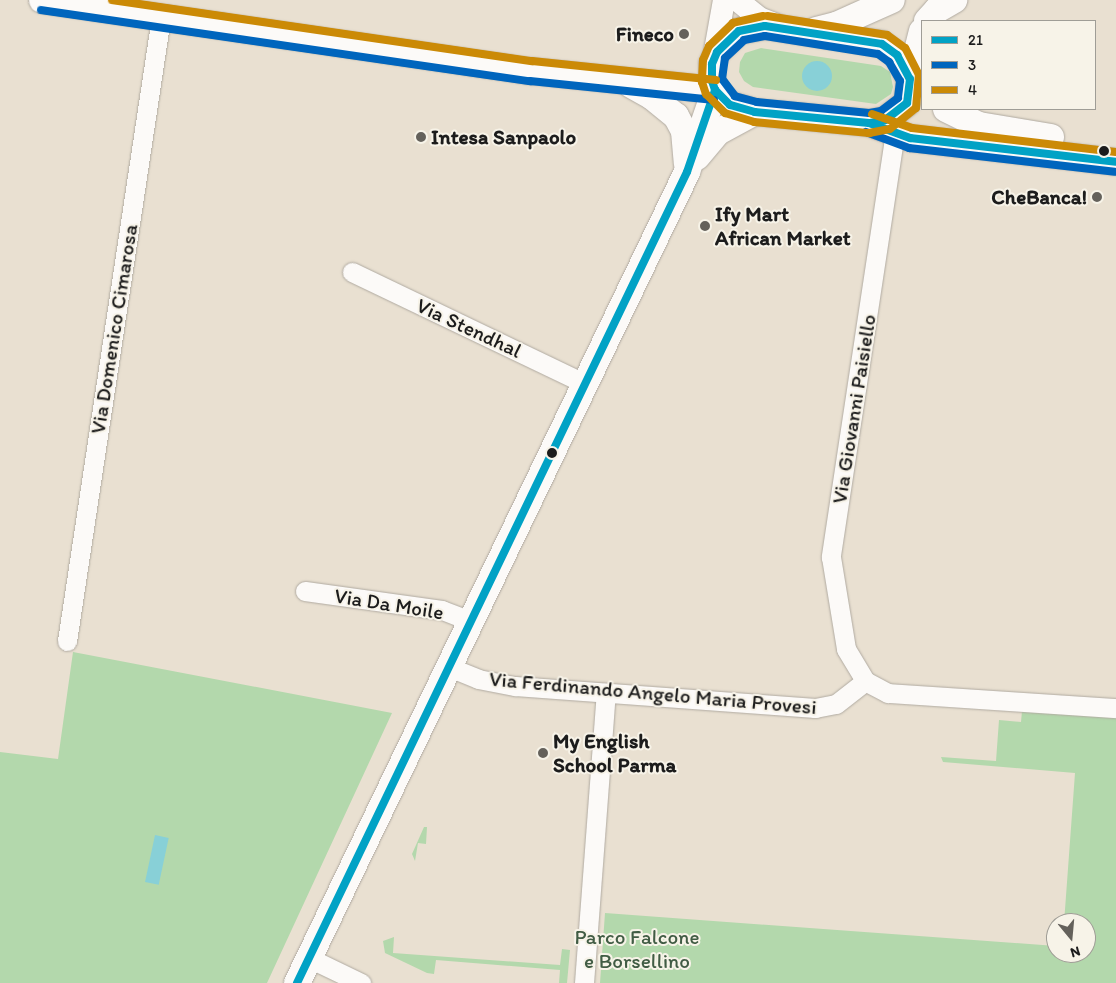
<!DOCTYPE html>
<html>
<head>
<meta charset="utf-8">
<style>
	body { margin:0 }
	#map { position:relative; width:1116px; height:983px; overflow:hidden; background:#e9e0d1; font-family:Itim,sans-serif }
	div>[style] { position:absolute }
	.green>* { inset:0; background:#b3d8ac }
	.water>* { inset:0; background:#88d0d7; transform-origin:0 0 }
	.round { border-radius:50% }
	.roads { filter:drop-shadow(0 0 1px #b0aaa1) drop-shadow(0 0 1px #b0aaa1) }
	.minor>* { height:19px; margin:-9.5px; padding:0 9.5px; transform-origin:9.5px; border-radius:9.5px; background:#fcfaf8 }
	.tertiary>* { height:22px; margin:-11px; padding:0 11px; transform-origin:11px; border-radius:11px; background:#fcfaf8 }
	.secondary>* { height:26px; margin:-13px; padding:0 13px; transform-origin:13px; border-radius:13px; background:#fcfaf8 }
	.bus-1>* { height:8px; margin:-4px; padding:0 4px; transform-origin:4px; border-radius:4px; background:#01a2c5 }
	.bus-2>* { height:8px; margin:-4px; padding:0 4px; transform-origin:4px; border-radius:4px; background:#0065bd }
	.bus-3>* { height:8px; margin:-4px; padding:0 4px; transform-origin:4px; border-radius:4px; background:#cb8a06 }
	.dots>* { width:14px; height:14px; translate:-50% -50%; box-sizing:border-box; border:2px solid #f7f3e8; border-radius:50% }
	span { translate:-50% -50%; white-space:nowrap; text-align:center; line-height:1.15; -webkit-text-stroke:4px #f7f3e8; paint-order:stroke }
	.poi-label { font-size:21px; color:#1c1c1c; font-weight:700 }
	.right { translate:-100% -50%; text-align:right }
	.left { translate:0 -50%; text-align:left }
	.street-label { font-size:21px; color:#1c1c1c }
	.park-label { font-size:21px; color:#415c44 }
	.legend { position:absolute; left:921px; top:20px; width:175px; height:90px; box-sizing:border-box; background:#f7f3e8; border:1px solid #9f9d96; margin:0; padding:6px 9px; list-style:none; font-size:15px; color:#1c1c1c }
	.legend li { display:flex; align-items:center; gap:10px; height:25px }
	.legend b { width:25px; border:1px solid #9f9d96 }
	.north { position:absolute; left:1046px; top:913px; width:50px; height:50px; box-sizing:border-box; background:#f7f3e8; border:1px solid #9f9d96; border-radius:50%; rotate:163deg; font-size:14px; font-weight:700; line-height:20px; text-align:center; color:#1c1c1c }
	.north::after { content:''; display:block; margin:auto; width:18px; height:22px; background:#64615b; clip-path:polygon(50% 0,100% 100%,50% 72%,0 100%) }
</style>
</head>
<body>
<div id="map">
	<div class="green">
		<i style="clip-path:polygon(761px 48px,881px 66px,890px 72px,893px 87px,891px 94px,876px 104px,753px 87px,744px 81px,739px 72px,740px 62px,745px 53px)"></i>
		<i style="clip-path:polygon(73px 652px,392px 713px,267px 983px,0 983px,0 752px,58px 759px)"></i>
		<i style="clip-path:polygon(1022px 711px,1116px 718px,1116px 983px,600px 983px,605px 913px,1056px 946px,1056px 953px,1086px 953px,1086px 923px,1064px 923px,1075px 773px,943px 762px,941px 757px,996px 761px,999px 720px,1021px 722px)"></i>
		<i style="clip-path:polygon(424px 827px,427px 827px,426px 844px,418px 843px,415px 861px,412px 854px)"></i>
		<i style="clip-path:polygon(394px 937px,393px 953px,560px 965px,562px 949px,570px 950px,567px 983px,559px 983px,560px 970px,436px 960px,434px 974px,427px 973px,385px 953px,383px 941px)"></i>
	</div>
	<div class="water">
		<i class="round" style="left:802px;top:61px;width:30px;height:30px"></i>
		<i style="left:155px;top:835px;width:14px;height:48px;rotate:12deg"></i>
	</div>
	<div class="roads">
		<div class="minor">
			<i style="left:895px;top:132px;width:430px;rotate:98.6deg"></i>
			<i style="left:831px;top:557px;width:93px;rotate:80.7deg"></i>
			<i style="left:846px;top:649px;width:37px;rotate:59deg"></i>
			<i style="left:865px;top:681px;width:26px;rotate:28deg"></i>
			<i style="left:888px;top:693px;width:228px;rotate:3.8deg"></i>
			<i style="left:352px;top:272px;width:259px;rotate:25.6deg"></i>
			<i style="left:305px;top:591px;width:138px;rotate:7.9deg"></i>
			<i style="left:442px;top:610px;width:31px;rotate:21deg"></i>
			<i style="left:67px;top:641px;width:631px;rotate:-81.43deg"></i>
			<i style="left:449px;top:667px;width:31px;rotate:22deg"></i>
			<i style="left:478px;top:679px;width:38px;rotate:11deg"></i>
			<i style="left:515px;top:686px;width:301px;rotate:4.2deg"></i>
			<i style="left:815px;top:708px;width:21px;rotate:-11deg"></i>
			<i style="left:836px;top:704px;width:37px;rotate:-38deg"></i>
			<i style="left:309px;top:958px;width:58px;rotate:25.7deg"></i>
			<i style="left:584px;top:983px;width:291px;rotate:-85.7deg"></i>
		</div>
		<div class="tertiary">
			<i style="left:737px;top:0;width:28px;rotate:39deg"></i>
			<i style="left:759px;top:18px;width:25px;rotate:21deg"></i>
			<i style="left:713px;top:62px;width:63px;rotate:-79.9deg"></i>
		</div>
		<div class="secondary">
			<i style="left:42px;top:0;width:494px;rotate:8.3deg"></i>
			<i style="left:531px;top:71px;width:185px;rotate:5.9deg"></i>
			<i style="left:715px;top:90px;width:87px;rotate:108.9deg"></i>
			<i style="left:687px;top:172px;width:900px;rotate:115.68deg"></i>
			<i style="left:927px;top:21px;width:15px;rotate:-48deg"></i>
			<i style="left:937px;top:10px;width:20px;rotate:-30deg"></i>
			<i style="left:765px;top:26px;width:118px;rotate:8.7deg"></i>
			<i style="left:882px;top:44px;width:19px;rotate:36deg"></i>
			<i style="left:897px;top:55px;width:27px;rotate:62deg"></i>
			<i style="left:910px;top:79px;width:24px;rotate:97deg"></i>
			<i style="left:907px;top:103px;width:28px;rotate:142deg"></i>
			<i style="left:885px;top:120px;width:16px;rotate:169deg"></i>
			<i style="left:869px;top:123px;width:115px;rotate:-174.5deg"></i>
			<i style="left:755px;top:112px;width:26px;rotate:-164deg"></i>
			<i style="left:730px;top:105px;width:21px;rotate:-135deg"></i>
			<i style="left:715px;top:90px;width:9px;rotate:-108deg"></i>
			<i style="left:712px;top:81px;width:17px;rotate:-90deg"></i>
			<i style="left:712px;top:64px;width:13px;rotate:-67deg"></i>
			<i style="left:717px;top:52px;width:30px;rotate:-44deg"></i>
			<i style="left:739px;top:31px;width:26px;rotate:-11deg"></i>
			<i style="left:816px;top:30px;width:21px;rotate:-14deg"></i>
			<i style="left:836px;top:25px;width:61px;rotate:-24.1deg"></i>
			<i style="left:916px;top:83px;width:7px;rotate:-146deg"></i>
			<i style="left:910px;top:79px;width:49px;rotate:-76deg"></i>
			<i style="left:631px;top:85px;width:23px;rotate:29deg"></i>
			<i style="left:651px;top:96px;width:32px;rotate:39deg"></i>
			<i style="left:676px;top:116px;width:17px;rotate:62deg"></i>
			<i style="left:684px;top:131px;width:32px;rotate:85deg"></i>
			<i style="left:946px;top:109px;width:37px;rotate:26deg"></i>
			<i style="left:979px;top:125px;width:73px;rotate:9.5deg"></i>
			<i style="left:869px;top:123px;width:44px;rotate:20.1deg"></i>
			<i style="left:910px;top:138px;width:207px;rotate:6.6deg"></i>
			<i style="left:697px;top:157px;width:33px;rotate:-50deg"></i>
			<i style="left:718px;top:132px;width:42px;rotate:-28.4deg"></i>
		</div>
	</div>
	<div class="bus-1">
		<i style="left:765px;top:26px;width:118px;rotate:8.7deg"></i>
		<i style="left:882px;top:44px;width:19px;rotate:36deg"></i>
		<i style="left:897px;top:55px;width:27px;rotate:62deg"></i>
		<i style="left:910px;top:79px;width:24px;rotate:97deg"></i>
		<i style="left:907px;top:103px;width:28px;rotate:142deg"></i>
		<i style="left:885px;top:120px;width:16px;rotate:169deg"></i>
		<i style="left:869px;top:123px;width:115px;rotate:-174.5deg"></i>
		<i style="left:755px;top:112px;width:26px;rotate:-164deg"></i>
		<i style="left:730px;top:105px;width:21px;rotate:-135deg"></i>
		<i style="left:715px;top:90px;width:9px;rotate:-108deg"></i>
		<i style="left:712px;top:81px;width:17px;rotate:-90deg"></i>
		<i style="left:712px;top:64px;width:13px;rotate:-67deg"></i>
		<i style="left:717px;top:52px;width:30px;rotate:-44deg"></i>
		<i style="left:739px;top:31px;width:26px;rotate:-11deg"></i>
		<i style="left:869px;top:123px;width:44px;rotate:20.1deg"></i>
		<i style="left:910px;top:138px;width:207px;rotate:6.6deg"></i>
		<i style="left:297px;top:983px;width:900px;rotate:-64.32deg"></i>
		<i style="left:687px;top:172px;width:87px;rotate:-71.1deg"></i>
	</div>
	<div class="bus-2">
		<i style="left:41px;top:10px;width:494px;rotate:8.3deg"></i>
		<i style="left:530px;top:81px;width:185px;rotate:5.9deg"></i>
		<i style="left:765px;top:36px;width:114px;rotate:9.1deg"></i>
		<i style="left:878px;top:54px;width:14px;rotate:36deg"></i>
		<i style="left:889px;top:62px;width:22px;rotate:60deg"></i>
		<i style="left:900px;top:81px;width:17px;rotate:97deg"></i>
		<i style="left:898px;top:98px;width:21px;rotate:143deg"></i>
		<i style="left:881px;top:111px;width:12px;rotate:171deg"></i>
		<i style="left:869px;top:113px;width:113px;rotate:-174.4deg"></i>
		<i style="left:757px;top:102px;width:23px;rotate:-165deg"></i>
		<i style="left:735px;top:96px;width:21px;rotate:-127deg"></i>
		<i style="left:722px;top:79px;width:21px;rotate:-82deg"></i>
		<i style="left:725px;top:58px;width:26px;rotate:-43deg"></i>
		<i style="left:744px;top:40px;width:21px;rotate:-11deg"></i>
		<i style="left:866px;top:132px;width:46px;rotate:20.4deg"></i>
		<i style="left:909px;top:148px;width:207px;rotate:6.6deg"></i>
	</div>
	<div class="bus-3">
		<i style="left:112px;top:0;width:424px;rotate:8.3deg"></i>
		<i style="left:532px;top:61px;width:185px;rotate:5.9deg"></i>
		<i style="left:763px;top:16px;width:31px;rotate:167deg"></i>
		<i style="left:733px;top:23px;width:33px;rotate:136deg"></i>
		<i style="left:709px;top:46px;width:15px;rotate:113deg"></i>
		<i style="left:703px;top:60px;width:22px;rotate:93deg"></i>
		<i style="left:702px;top:82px;width:13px;rotate:72deg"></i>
		<i style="left:706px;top:94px;width:27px;rotate:45deg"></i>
		<i style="left:725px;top:113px;width:30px;rotate:17deg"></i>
		<i style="left:754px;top:122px;width:116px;rotate:5.5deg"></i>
		<i style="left:869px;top:133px;width:21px;rotate:-11deg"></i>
		<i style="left:890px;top:129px;width:33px;rotate:-39deg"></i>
		<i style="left:916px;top:108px;width:33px;rotate:-85deg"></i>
		<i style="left:919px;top:75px;width:30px;rotate:-117deg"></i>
		<i style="left:905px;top:48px;width:22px;rotate:-144deg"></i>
		<i style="left:887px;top:35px;width:121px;rotate:-171deg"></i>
		<i style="left:872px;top:114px;width:42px;rotate:19.3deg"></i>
		<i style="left:912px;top:128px;width:205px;rotate:6.7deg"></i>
	</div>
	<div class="dots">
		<i style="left:684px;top:34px;background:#64615b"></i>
		<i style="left:421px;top:137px;background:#64615b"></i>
		<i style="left:1104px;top:151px;background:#1c1c1c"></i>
		<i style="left:1097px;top:197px;background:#64615b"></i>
		<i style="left:705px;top:226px;background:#64615b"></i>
		<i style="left:552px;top:453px;background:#1c1c1c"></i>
		<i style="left:543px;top:753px;background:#64615b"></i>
	</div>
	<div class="poi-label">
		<span class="right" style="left:674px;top:34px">Fineco</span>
		<span class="left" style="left:431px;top:137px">Intesa Sanpaolo</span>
		<span class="right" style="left:1087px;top:197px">CheBanca!</span>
		<span class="left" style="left:715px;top:226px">Ify Mart<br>African Market</span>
		<span class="left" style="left:553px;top:753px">My English<br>School Parma</span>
	</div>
	<div class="street-label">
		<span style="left:469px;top:328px;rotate:25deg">Via Stendhal</span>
		<span style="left:114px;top:329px;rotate:-81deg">Via Domenico Cimarosa</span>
		<span style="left:854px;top:409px;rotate:-81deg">Via Giovanni Paisiello</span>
		<span style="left:389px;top:604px;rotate:9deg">Via Da Moile</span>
		<span style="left:653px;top:693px;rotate:5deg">Via Ferdinando Angelo Maria Provesi</span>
	</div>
	<div class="park-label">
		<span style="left:637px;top:949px">Parco Falcone<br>e Borsellino</span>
	</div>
	<ul class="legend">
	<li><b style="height:6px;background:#01a2c5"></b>21</li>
	<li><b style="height:6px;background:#0065bd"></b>3</li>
	<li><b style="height:6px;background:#cb8a06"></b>4</li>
	</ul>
	<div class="north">N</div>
</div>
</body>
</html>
